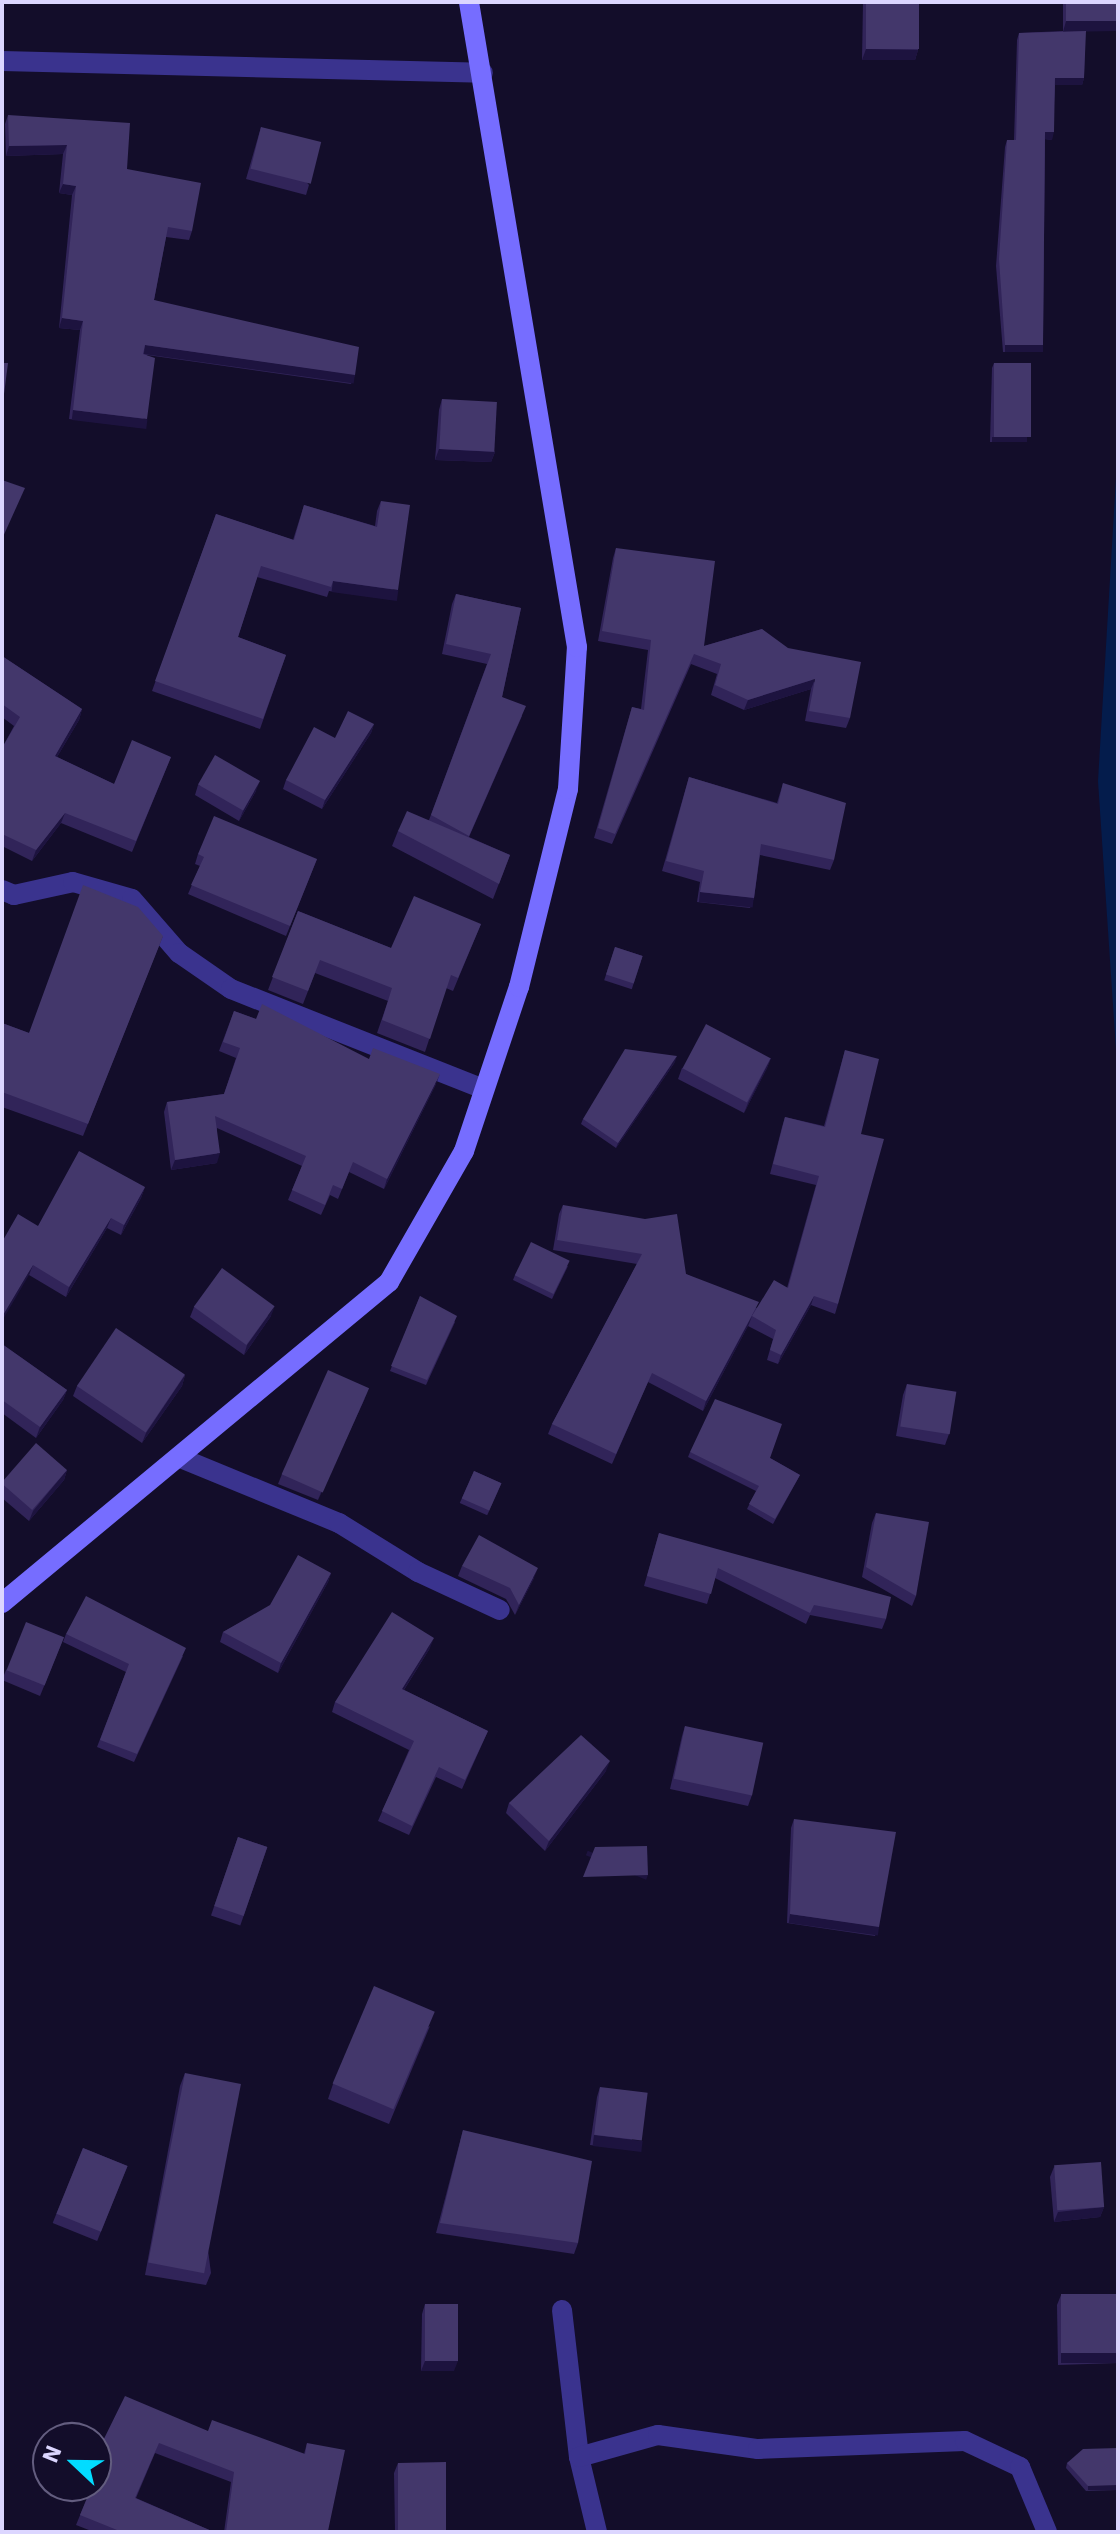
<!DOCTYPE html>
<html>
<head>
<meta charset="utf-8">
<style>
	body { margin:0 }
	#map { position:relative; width:1120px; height:2534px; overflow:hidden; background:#130d2a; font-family:"IBM Plex Sans",sans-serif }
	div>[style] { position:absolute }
	.water>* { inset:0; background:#041c4c }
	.street>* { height:20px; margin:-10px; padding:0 10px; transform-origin:10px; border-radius:10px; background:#3a338e }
	.secondary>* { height:20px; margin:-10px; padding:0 10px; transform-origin:10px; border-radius:10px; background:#766dff }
	.wall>* { inset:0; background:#312459; transform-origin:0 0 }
	.shaded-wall>* { inset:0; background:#1d133f; transform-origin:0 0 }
	.building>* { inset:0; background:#43376b; transform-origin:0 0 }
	span { translate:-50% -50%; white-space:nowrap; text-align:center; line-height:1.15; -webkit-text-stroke:6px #130d2a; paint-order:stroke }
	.frame { position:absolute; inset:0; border:4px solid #dcd6ff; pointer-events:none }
	.north { position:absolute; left:32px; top:2422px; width:80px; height:80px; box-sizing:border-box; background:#130d2a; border:2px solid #635d7f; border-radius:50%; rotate:292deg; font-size:22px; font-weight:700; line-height:32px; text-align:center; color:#dcd6ff }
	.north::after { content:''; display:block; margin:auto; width:28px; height:36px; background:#02dcff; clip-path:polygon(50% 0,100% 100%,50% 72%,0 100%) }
</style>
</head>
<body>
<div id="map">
	<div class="water">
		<i style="clip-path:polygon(1118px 444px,1118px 1080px,1098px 781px)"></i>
	</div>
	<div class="street">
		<i style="left:2px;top:61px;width:481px;rotate:1.4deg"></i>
		<i style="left:2px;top:890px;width:13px;rotate:23deg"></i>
		<i style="left:14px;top:895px;width:60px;rotate:-12.4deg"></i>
		<i style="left:73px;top:882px;width:61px;rotate:16.1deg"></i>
		<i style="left:132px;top:899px;width:72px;rotate:49deg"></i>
		<i style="left:179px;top:953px;width:63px;rotate:34.7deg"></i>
		<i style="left:231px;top:989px;width:269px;rotate:21.6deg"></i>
		<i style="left:183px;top:1459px;width:169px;rotate:22.3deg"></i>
		<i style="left:339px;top:1523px;width:93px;rotate:31.8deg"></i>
		<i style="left:418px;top:1572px;width:90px;rotate:24.9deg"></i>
		<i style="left:562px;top:2310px;width:148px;rotate:83.4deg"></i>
		<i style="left:579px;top:2457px;width:77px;rotate:76.5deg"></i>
		<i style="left:579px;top:2457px;width:82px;rotate:-15.6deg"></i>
		<i style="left:658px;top:2435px;width:101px;rotate:8deg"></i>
		<i style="left:758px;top:2449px;width:207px;rotate:-2.2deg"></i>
		<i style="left:965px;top:2441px;width:61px;rotate:25.3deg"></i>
		<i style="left:1020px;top:2467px;width:70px;rotate:67.4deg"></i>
	</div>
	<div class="secondary">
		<i style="left:2px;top:1603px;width:503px;rotate:-39.67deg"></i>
		<i style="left:389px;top:1282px;width:151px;rotate:-60.2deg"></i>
		<i style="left:464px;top:1151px;width:173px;rotate:-71.5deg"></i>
		<i style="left:519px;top:987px;width:204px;rotate:-76.1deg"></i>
		<i style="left:568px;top:789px;width:142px;rotate:-86.4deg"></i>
		<i style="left:577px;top:647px;width:654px;rotate:-99.51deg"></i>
	</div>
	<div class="wall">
		<i style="clip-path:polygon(863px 2px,919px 2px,918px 50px,915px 60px,862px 60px)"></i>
		<i style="clip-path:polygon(1063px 2px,1118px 2px,1116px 31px,1085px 31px,1084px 78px,1082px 85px,1055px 85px,1052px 140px,1045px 139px,1043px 345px,1041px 352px,1003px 352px,996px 266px,1005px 147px,1007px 140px,1014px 140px,1017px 40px,1019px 33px,1063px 31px)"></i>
		<i style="clip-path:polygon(8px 115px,127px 169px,192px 231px,189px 240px,166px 237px,154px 300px,355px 375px,351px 384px,147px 355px,143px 428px,69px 419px,80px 330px,59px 328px,72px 195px,59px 193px,63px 154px,6px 156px,5px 124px)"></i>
		<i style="clip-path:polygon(261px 127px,309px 185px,306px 195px,246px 179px)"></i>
		<i style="clip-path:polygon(994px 363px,1025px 442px,990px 442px,992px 368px)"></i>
		<i style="clip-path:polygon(442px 399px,495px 452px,491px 462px,435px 460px,439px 410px)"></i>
		<i style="clip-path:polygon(381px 501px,394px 600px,329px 591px,327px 597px,257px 577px,238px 637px,286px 655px,260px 729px,152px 691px,216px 514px,293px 540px,304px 505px,375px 526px,377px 511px)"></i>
		<i style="clip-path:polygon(616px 548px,704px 646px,762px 629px,850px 718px,846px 728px,805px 721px,811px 689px,744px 710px,711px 695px,717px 674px,691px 664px,612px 844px,594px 838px,632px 707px,641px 709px,648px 650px,598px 641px,613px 558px)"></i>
		<i style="clip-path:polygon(456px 594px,521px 608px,502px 697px,522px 716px,469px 837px,510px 855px,493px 899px,392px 846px,398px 831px,429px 820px,487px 664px,442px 654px,452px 604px)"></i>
		<i style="clip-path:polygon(2px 656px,82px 709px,79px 720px,57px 757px,114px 784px,171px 757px,132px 852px,61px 823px,32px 861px,2px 846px,2px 748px,14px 726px,2px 717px)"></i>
		<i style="clip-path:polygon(374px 724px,371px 733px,322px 809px,283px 789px,286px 780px,335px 738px)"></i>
		<i style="clip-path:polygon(689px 777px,777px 803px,783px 783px,834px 860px,830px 870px,760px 855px,754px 898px,750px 908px,697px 902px,700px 882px,662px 871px)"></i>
		<i style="clip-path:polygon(198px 785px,256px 791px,239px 821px,195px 795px)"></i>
		<i style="clip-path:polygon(198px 854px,317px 859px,286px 936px,188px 894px,200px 866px,195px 864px)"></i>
		<i style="clip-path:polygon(298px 911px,391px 948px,481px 924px,453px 991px,446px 988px,425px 1052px,377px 1033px,388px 1001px,315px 973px,303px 1004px,268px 990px)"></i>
		<i style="clip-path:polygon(163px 936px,83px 1136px,2px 1107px,2px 1023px,29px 1033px)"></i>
		<i style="left:615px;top:947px;width:29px;height:35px;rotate:18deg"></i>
		<i style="clip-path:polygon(234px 1011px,436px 1084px,384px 1189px,349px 1172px,338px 1199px,330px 1195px,321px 1215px,288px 1200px,302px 1166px,217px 1128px,217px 1163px,171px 1170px,164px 1112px,167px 1102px,224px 1094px,236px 1058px,219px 1051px)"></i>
		<i style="clip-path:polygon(845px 1050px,861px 1134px,838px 1304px,835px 1314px,811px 1305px,778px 1364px,767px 1360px,773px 1339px,748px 1326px,749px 1324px,703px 1411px,648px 1382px,612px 1464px,548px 1434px,552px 1424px,637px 1264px,553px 1250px,559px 1214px,563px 1205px,686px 1274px,757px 1308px,787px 1288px,816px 1185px,770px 1174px,782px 1127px,785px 1117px,824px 1126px)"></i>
		<i style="clip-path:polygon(771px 1058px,767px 1068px,744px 1113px,678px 1079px,682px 1068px)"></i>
		<i style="clip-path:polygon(675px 1062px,616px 1148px,581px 1124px,583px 1119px)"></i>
		<i style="clip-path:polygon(145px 1187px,141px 1198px,121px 1235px,107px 1228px,66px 1297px,29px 1275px,38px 1226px)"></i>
		<i style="clip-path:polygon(568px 1266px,552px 1299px,513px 1280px,515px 1275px)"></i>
		<i style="clip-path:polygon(420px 1296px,455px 1322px,426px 1385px,390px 1371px)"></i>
		<i style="clip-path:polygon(194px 1307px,271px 1316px,244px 1355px,190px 1317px)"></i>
		<i style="clip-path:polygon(2px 1344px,67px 1390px,63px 1400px,36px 1438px,2px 1413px)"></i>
		<i style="clip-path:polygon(185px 1375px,182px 1386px,142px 1443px,73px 1396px,77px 1386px)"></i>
		<i style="clip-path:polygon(907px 1384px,949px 1434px,945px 1445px,896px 1436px,903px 1395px)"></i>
		<i style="clip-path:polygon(365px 1398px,318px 1500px,278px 1484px,282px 1474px)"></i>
		<i style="clip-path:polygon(690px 1452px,770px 1458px,800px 1475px,773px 1524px,747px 1509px,756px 1491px,688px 1457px)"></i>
		<i style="clip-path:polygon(67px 1470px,64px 1480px,29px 1521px,2px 1498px,2px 1484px)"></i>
		<i style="left:474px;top:1471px;width:30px;height:35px;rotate:24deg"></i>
		<i style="clip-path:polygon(876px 1513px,916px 1596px,912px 1606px,862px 1577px,872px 1523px)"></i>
		<i style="clip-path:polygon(659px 1533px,886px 1619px,882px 1629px,810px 1615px,806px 1624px,715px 1578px,707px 1604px,644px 1586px)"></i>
		<i style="clip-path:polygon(462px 1566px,534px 1578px,515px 1615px,506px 1599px,458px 1576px)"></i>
		<i style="clip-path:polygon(331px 1573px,328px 1582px,278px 1673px,220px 1642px,223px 1632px)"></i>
		<i style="clip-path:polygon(66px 1634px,183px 1656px,134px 1762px,97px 1747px,126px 1672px,63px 1642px)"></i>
		<i style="clip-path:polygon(64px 1637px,40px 1696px,2px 1680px,6px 1670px)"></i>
		<i style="clip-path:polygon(430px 1648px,404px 1690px,488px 1731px,462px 1789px,436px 1777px,409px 1835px,378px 1821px,409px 1750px,332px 1712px,335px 1702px)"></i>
		<i style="clip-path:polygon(685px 1726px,752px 1795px,748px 1806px,670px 1789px,682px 1736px)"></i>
		<i style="clip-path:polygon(606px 1771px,545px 1851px,506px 1813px,509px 1803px)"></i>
		<i style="clip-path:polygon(794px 1819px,879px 1927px,875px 1936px,787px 1923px,791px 1828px)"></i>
		<i style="left:238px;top:1837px;width:31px;height:83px;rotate:19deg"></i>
		<i style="clip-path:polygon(430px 2026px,389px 2124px,328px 2099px,333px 2084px)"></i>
		<i style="clip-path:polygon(185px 2073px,211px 2273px,206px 2285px,145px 2275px,180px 2086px)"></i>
		<i style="clip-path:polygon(600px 2087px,639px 2151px,590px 2145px,597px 2097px)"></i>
		<i style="clip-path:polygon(463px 2130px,578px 2243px,574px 2254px,436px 2233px)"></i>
		<i style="left:83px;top:2148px;width:48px;height:81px;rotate:22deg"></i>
		<i style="clip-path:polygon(1054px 2167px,1104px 2207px,1100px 2217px,1054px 2222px,1050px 2177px)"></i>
		<i style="clip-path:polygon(1118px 2294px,1118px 2363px,1058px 2365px,1057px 2305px,1061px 2295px)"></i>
		<i style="clip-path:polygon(425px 2304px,454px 2371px,421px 2371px,422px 2314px)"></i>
		<i style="clip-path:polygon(208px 2431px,304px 2454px,307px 2443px,328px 2531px,395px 2531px,394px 2473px,398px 2463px,446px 2532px,224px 2532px,231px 2482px,155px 2453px,136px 2498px,214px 2532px,94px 2532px,76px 2525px,90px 2491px,81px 2488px,82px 2486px,96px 2486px,96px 2455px)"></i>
		<i style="clip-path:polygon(1118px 2448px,1118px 2490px,1086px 2491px,1066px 2468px,1067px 2463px)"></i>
	</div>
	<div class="shaded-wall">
		<i style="clip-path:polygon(1066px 21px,1118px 21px,1118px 26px,1116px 31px,1063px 32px)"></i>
		<i style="clip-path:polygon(866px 49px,918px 50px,915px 60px,862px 60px)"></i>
		<i style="clip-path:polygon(1055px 78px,1084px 78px,1082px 85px,1052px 85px)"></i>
		<i style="clip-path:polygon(1045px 132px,1054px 132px,1052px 140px,1043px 139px)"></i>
		<i style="clip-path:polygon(67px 145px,63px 154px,6px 156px,9px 146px)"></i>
		<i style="clip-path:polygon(63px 184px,76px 186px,72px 195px,59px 193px)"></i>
		<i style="clip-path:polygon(62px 318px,83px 321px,80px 330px,59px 328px)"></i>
		<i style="left:145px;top:345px;width:212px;height:9px;rotate:8deg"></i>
		<i style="left:1005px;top:345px;width:38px;height:7px"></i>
		<i style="left:73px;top:410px;width:75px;height:10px;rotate:7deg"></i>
		<i style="left:992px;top:437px;width:35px;height:5px"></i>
		<i style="clip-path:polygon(439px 449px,495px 452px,491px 462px,435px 460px)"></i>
		<i style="left:333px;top:581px;width:66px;height:11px;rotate:8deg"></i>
		<i style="clip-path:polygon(815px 679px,811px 689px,744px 710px,748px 700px)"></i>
		<i style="clip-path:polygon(82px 709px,79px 720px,51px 767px,55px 756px)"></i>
		<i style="clip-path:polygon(374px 724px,371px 733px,322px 809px,325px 800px)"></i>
		<i style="clip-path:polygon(260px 781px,256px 791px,239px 821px,243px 811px)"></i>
		<i style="clip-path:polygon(65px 813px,61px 823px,32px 861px,36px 850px)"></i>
		<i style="left:700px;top:892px;width:54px;height:10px;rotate:6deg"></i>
		<i style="clip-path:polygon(677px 1056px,675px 1062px,616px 1148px,618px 1143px)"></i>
		<i style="clip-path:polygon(771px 1058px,767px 1068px,744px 1113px,748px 1103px)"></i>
		<i style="clip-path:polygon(440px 1074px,436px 1084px,384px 1189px,387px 1179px)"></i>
		<i style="clip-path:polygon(220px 1153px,217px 1163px,171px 1170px,175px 1160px)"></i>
		<i style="clip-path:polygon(145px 1187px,141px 1198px,121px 1235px,124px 1225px)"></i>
		<i style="clip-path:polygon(111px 1218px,107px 1228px,66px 1297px,69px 1287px)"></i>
		<i style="clip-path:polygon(33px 1265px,29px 1275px,2px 1321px,2px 1317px)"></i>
		<i style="clip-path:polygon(814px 1296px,811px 1305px,778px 1364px,781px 1355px)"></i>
		<i style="clip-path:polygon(275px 1306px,271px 1316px,244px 1355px,247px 1345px)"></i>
		<i style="clip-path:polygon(752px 1316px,749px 1324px,703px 1411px,706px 1401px)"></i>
		<i style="clip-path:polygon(185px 1375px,182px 1386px,142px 1443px,146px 1433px)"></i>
		<i style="clip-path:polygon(369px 1388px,365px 1398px,318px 1500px,322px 1490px)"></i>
		<i style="clip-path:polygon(67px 1390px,63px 1400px,36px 1438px,40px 1427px)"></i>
		<i style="clip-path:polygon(67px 1470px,64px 1480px,29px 1521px,33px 1511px)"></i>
		<i style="clip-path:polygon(538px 1568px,534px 1578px,515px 1615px,519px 1605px)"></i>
		<i style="clip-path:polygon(331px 1573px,328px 1582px,278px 1673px,281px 1663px)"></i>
		<i style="clip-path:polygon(434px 1638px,430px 1648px,398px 1699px,402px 1689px)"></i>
		<i style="clip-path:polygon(610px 1761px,606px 1771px,545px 1851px,549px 1841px)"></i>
		<i style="left:648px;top:1875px;width:5px;height:65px;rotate:112deg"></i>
		<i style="left:790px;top:1914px;width:90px;height:9px;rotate:8deg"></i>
		<i style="left:594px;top:2135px;width:49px;height:11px;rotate:7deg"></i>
		<i style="clip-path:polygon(1104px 2207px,1100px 2217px,1054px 2222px,1058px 2212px)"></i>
		<i style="left:1118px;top:2353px;width:10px;height:57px;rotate:90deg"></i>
		<i style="clip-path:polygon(425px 2361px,458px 2361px,454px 2371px,421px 2371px)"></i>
		<i style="left:1118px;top:2485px;width:5px;height:30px;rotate:90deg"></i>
	</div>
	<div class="building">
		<i style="left:866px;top:2px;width:53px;height:47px"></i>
		<i style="left:1066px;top:2px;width:52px;height:19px"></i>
		<i style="clip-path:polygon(1086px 31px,1084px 78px,1055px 78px,1054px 132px,1045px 132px,1043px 345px,1005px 345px,999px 259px,1007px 140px,1016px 140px,1019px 33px)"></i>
		<i style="clip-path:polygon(8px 115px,130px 123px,127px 169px,201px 183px,192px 231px,168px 227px,154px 300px,359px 347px,355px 375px,145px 345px,143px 354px,155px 358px,147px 419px,73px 410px,83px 321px,62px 318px,76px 186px,63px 184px,67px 145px,9px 146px)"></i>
		<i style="left:261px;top:127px;width:62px;height:43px;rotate:14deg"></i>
		<i style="clip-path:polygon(2px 363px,8px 363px,3px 402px,2px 402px)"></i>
		<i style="left:994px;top:363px;width:37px;height:74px"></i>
		<i style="left:442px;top:399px;width:55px;height:50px;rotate:3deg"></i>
		<i style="clip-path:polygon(2px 480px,25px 488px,2px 539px)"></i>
		<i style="clip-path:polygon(381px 501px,410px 505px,398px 590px,333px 581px,331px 587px,261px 566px,238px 637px,286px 655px,263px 719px,155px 681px,216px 514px,294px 540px,304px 505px,377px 527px)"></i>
		<i style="clip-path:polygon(616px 548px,715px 561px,704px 646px,762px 629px,788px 648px,861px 662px,850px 718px,809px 711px,815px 679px,748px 700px,715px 685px,721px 664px,694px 654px,615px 834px,598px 828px,632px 707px,644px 710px,651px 640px,602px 631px)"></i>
		<i style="clip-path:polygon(456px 594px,521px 608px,502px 697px,526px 706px,469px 836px,431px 815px,491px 654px,446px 644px)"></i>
		<i style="clip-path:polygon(2px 656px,82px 709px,55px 756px,114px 784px,132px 740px,171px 757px,136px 841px,65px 813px,36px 850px,2px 834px,2px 748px,20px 717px,2px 704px)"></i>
		<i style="clip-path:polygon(348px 711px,374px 724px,325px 800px,286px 780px,314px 727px,335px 738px)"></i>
		<i style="left:215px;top:755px;width:52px;height:34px;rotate:30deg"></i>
		<i style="clip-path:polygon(689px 777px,778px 804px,783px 783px,846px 803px,834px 860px,761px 844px,754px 898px,700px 892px,704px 871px,666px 861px)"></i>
		<i style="clip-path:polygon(407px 811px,510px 855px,499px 884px,398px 831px)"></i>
		<i style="clip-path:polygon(214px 816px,317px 859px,290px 926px,191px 885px,204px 857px,198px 854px)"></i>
		<i style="clip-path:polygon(83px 885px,138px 907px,163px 936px,88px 1124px,2px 1092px,2px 1023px,29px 1033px)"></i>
		<i style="clip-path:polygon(414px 896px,481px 924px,458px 978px,451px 975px,430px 1039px,382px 1020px,392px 988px,320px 960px,308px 991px,272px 977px,298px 911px,391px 948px)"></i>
		<i style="left:615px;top:947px;width:29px;height:29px;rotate:18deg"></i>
		<i style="clip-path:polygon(262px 1004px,369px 1059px,373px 1048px,440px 1074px,387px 1179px,353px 1162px,342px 1189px,333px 1185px,325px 1205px,292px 1190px,306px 1156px,215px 1116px,220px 1153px,175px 1160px,167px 1102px,224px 1094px,240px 1048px,223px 1042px,234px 1011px,256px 1019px)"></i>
		<i style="left:706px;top:1024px;width:73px;height:50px;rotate:28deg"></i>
		<i style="clip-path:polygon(625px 1049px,677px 1056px,618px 1143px,583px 1119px)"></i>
		<i style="clip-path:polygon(845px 1050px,879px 1059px,861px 1134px,884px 1139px,838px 1304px,814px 1296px,781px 1355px,770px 1350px,776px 1330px,752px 1316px,774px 1280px,788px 1288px,819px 1176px,773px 1164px,785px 1117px,825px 1127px)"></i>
		<i style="clip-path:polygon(79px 1151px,145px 1187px,124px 1225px,111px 1218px,69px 1287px,33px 1265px,2px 1317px,2px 1242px,18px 1214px,38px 1226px)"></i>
		<i style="clip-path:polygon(563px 1205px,645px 1219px,677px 1214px,686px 1274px,759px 1302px,706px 1401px,652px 1373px,616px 1454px,552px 1424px,642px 1254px,557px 1240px)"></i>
		<i style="left:531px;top:1242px;width:43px;height:37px;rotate:26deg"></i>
		<i style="left:222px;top:1268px;width:65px;height:48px;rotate:36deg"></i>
		<i style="clip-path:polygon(420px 1296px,457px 1316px,427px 1380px,391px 1366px)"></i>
		<i style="left:116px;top:1328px;width:83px;height:70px;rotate:34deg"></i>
		<i style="clip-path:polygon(2px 1344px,67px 1390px,40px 1427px,2px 1400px)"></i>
		<i style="left:328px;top:1370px;width:45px;height:114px;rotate:24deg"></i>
		<i style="left:907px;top:1384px;width:50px;height:43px;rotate:9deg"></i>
		<i style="clip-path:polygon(715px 1399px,782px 1424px,770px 1458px,800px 1475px,775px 1519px,749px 1504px,759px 1486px,690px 1452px)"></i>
		<i style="left:36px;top:1443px;width:41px;height:53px;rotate:41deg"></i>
		<i style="left:474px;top:1471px;width:30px;height:30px;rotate:24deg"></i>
		<i style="clip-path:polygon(876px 1513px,929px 1522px,916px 1596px,866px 1567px)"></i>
		<i style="clip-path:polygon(659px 1533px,891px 1597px,886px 1619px,814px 1605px,810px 1613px,718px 1568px,711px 1594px,647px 1576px)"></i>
		<i style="clip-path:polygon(479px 1535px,538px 1568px,519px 1605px,510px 1588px,462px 1566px)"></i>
		<i style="clip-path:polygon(298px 1555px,331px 1573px,281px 1663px,223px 1632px,270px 1605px)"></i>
		<i style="clip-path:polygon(86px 1596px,186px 1648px,137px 1754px,100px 1740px,129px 1664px,66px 1634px)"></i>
		<i style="clip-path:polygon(392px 1612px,434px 1638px,402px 1689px,488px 1731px,465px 1780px,439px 1767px,412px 1826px,382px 1811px,414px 1741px,335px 1702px)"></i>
		<i style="left:26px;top:1622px;width:41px;height:52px;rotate:22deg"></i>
		<i style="left:685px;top:1726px;width:80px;height:54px;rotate:12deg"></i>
		<i style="clip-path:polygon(581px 1735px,610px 1761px,549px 1841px,509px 1803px)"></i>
		<i style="clip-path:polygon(794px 1819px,896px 1832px,879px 1927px,790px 1914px)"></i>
		<i style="left:238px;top:1837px;width:31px;height:73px;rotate:19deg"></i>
		<i style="clip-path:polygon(647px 1846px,648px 1875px,583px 1877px,595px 1847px)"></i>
		<i style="left:374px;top:1986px;width:66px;height:106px;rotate:23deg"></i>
		<i style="left:185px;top:2073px;width:57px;height:193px;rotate:11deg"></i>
		<i style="left:600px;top:2087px;width:48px;height:48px;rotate:7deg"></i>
		<i style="clip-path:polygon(463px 2130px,592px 2161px,578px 2243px,440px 2223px)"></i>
		<i style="left:83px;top:2148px;width:48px;height:71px;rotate:22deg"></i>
		<i style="left:1101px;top:2162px;width:45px;height:47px;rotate:86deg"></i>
		<i style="left:1118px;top:2294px;width:59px;height:57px;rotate:90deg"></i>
		<i style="left:425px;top:2304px;width:33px;height:57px"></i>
		<i style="clip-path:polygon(125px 2396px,208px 2431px,212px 2420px,305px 2454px,307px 2443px,345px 2450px,328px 2531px,398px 2531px,398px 2463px,446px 2462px,446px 2532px,226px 2532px,234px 2472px,159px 2443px,135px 2498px,214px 2532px,122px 2532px,80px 2515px,92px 2486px,96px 2486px,96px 2455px)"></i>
		<i style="clip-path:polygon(1118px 2448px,1118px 2485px,1088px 2486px,1067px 2463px,1083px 2449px)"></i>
	</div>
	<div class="frame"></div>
	<div class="north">N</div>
</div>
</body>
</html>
